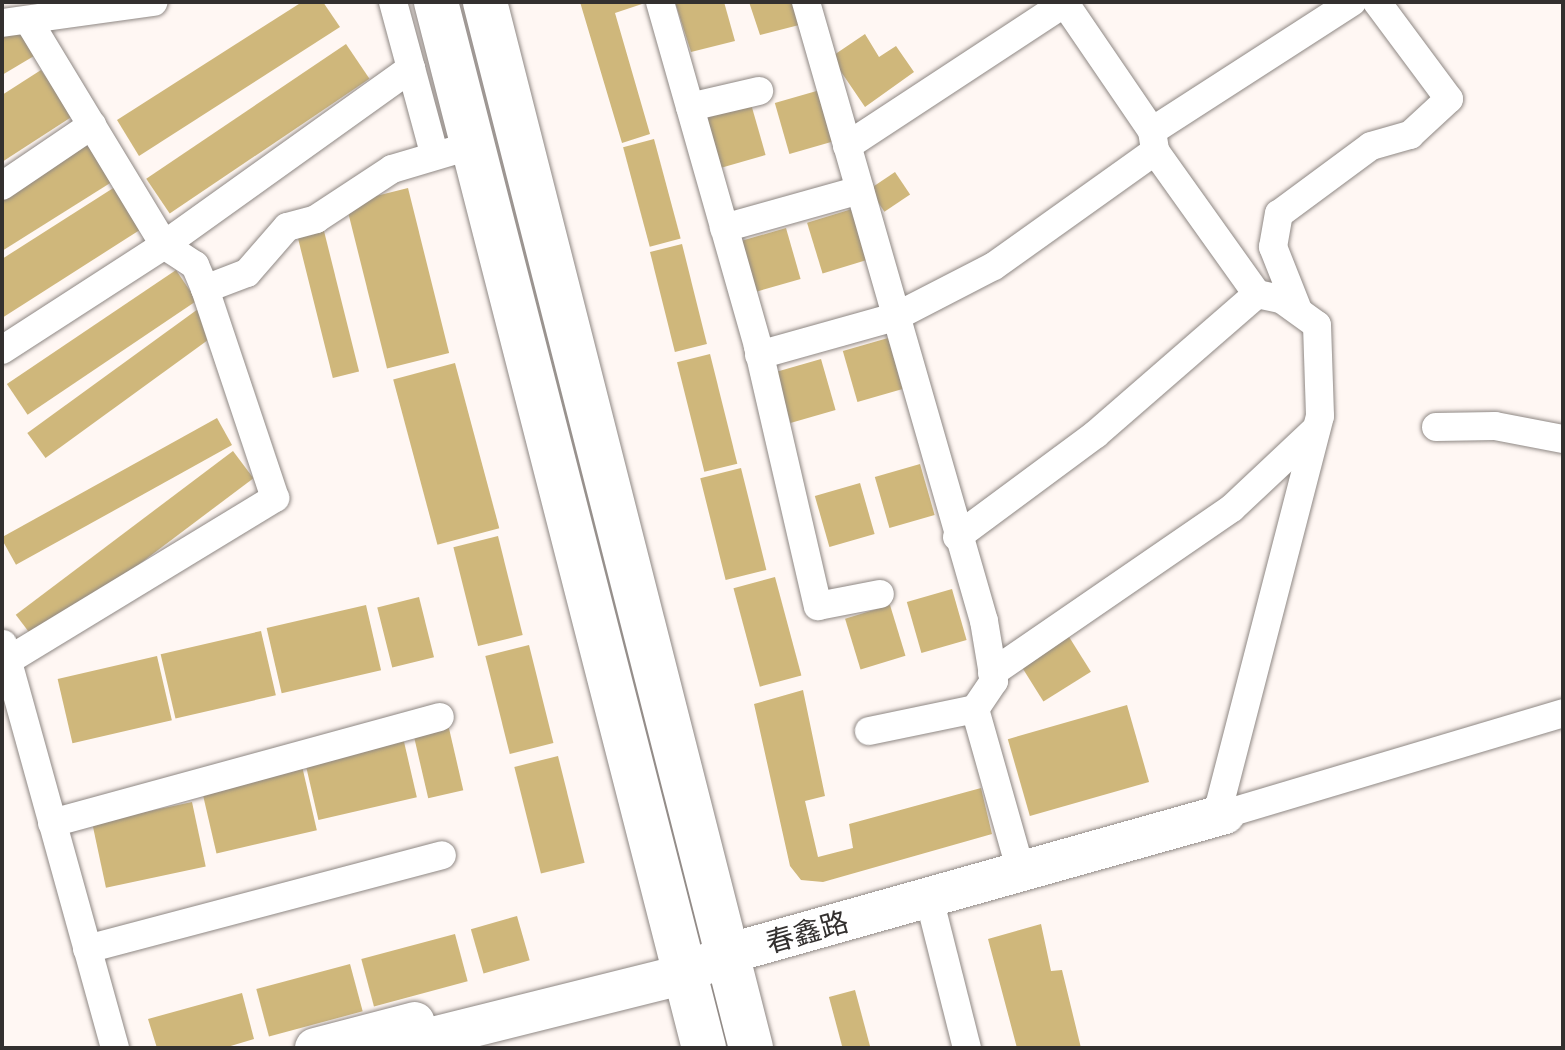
<!DOCTYPE html>
<html>
<head>
<meta charset="utf-8">
<style>
	body { margin:0 }
	#map { position:relative; width:1565px; height:1050px; overflow:hidden; background:#fff7f3; font-family:Figtree,"Noto Sans SC",sans-serif }
	div>[style] { position:absolute }
	.building>* { inset:0; background:#cfb77b; transform-origin:0 0 }
	.roads { filter:drop-shadow(0 0 2px #8f8884) drop-shadow(0 0 2px #8f8884) }
	.street>* { height:28px; margin:-14px; padding:0 14px; transform-origin:14px; border-radius:14px; background:#fff }
	.secondary>* { height:40px; margin:-20px; padding:0 20px; transform-origin:20px; border-radius:20px; background:#fff }
	.primary>* { height:44px; margin:-22px; padding:0 22px; transform-origin:22px; border-radius:22px; background:#fff }
	span { translate:-50% -50%; white-space:nowrap; text-align:center; line-height:1.15; -webkit-text-stroke:7px #fff; paint-order:stroke }
	.street-label { font-size:28px; color:#33302f }
	.frame { position:absolute; inset:0; border:4px solid #33302f; pointer-events:none }
</style>
</head>
<body>
<div id="map">
	<div class="building">
		<i style="clip-path:polygon(302px 2px,323px 2px,340px 27px,139px 156px,117px 120px)"></i>
		<i style="clip-path:polygon(580px 2px,648px 2px,615px 13px,650px 134px,622px 143px)"></i>
		<i style="clip-path:polygon(675px 2px,724px 2px,735px 41px,691px 52px)"></i>
		<i style="clip-path:polygon(749px 2px,797px 2px,803px 24px,760px 35px)"></i>
		<i style="clip-path:polygon(15px 24px,34px 56px,2px 75px,2px 32px)"></i>
		<i style="clip-path:polygon(865px 34px,879px 57px,896px 46px,914px 72px,865px 107px,831px 57px)"></i>
		<i style="left:346px;top:44px;width:42px;height:241px;rotate:56deg"></i>
		<i style="clip-path:polygon(41px 70px,73px 116px,2px 162px,2px 95px)"></i>
		<i style="left:820px;top:90px;width:53px;height:47px;rotate:74deg"></i>
		<i style="left:751px;top:104px;width:53px;height:47px;rotate:74deg"></i>
		<i style="clip-path:polygon(89px 137px,115px 180px,2px 251px,2px 191px)"></i>
		<i style="left:654px;top:139px;width:103px;height:32px;rotate:75deg"></i>
		<i style="left:895px;top:172px;width:27px;height:31px;rotate:56deg"></i>
		<i style="clip-path:polygon(118px 185px,146px 226px,2px 318px,2px 259px)"></i>
		<i style="left:408px;top:188px;width:170px;height:64px;rotate:76deg"></i>
		<i style="left:852px;top:209px;width:53px;height:47px;rotate:73deg"></i>
		<i style="left:323px;top:227px;width:149px;height:27px;rotate:76deg"></i>
		<i style="left:786px;top:228px;width:53px;height:47px;rotate:74deg"></i>
		<i style="left:682px;top:244px;width:103px;height:33px;rotate:76deg"></i>
		<i style="left:176px;top:270px;width:37px;height:204px;rotate:56deg"></i>
		<i style="left:198px;top:309px;width:31px;height:211px;rotate:54deg"></i>
		<i style="left:888px;top:338px;width:53px;height:47px;rotate:74deg"></i>
		<i style="left:710px;top:354px;width:113px;height:34px;rotate:76deg"></i>
		<i style="left:821px;top:359px;width:53px;height:47px;rotate:74deg"></i>
		<i style="left:455px;top:363px;width:171px;height:64px;rotate:75deg"></i>
		<i style="left:217px;top:418px;width:31px;height:247px;rotate:61deg"></i>
		<i style="left:233px;top:451px;width:34px;height:272px;rotate:53deg"></i>
		<i style="left:920px;top:464px;width:53px;height:47px;rotate:74deg"></i>
		<i style="left:741px;top:468px;width:105px;height:42px;rotate:76deg"></i>
		<i style="left:860px;top:483px;width:53px;height:47px;rotate:74deg"></i>
		<i style="left:498px;top:536px;width:102px;height:46px;rotate:76deg"></i>
		<i style="left:775px;top:577px;width:102px;height:43px;rotate:75deg"></i>
		<i style="left:952px;top:589px;width:53px;height:47px;rotate:74deg"></i>
		<i style="left:419px;top:597px;width:62px;height:43px;rotate:76deg"></i>
		<i style="left:366px;top:605px;width:67px;height:102px;rotate:77deg"></i>
		<i style="left:890px;top:605px;width:53px;height:47px;rotate:73deg"></i>
		<i style="left:261px;top:631px;width:66px;height:103px;rotate:77deg"></i>
		<i style="left:1066px;top:632px;width:47px;height:56px;rotate:58deg"></i>
		<i style="left:529px;top:645px;width:101px;height:45px;rotate:76deg"></i>
		<i style="left:157px;top:656px;width:66px;height:102px;rotate:77deg"></i>
		<i style="clip-path:polygon(803px 690px,825px 796px,805px 801px,818px 857px,853px 848px,849px 824px,981px 788px,992px 834px,823px 882px,801px 880px,790px 866px,754px 704px)"></i>
		<i style="left:1127px;top:705px;width:80px;height:124px;rotate:74deg"></i>
		<i style="left:448px;top:724px;width:68px;height:36px;rotate:77deg"></i>
		<i style="left:402px;top:733px;width:66px;height:101px;rotate:77deg"></i>
		<i style="left:558px;top:756px;width:110px;height:45px;rotate:76deg"></i>
		<i style="left:302px;top:766px;width:66px;height:103px;rotate:77deg"></i>
		<i style="left:192px;top:802px;width:66px;height:102px;rotate:78deg"></i>
		<i style="left:517px;top:916px;width:46px;height:48px;rotate:74deg"></i>
		<i style="clip-path:polygon(1041px 924px,1051px 971px,1062px 970px,1081px 1048px,1017px 1048px,988px 939px)"></i>
		<i style="left:455px;top:934px;width:49px;height:97px;rotate:75deg"></i>
		<i style="left:350px;top:964px;width:49px;height:97px;rotate:75deg"></i>
		<i style="left:855px;top:990px;width:60px;height:27px;rotate:75deg"></i>
		<i style="clip-path:polygon(242px 993px,254px 1039px,224px 1048px,157px 1048px,148px 1019px)"></i>
	</div>
	<div class="roads">
		<div class="street">
			<i style="left:393px;top:2px;width:156px;rotate:74.8deg"></i>
			<i style="left:660px;top:2px;width:359px;rotate:74.1deg"></i>
			<i style="left:758px;top:347px;width:266px;rotate:77deg"></i>
			<i style="left:818px;top:606px;width:63px;rotate:-11deg"></i>
			<i style="left:806px;top:2px;width:644px;rotate:73.96deg"></i>
			<i style="left:984px;top:621px;width:61px;rotate:80.5deg"></i>
			<i style="left:994px;top:681px;width:34px;rotate:124deg"></i>
			<i style="left:975px;top:709px;width:169px;rotate:74.2deg"></i>
			<i style="left:1064px;top:2px;width:156px;rotate:55.7deg"></i>
			<i style="left:1152px;top:131px;width:20px;rotate:81deg"></i>
			<i style="left:1155px;top:151px;width:176px;rotate:54.5deg"></i>
			<i style="left:1257px;top:294px;width:25px;rotate:12deg"></i>
			<i style="left:1281px;top:299px;width:44px;rotate:35.8deg"></i>
			<i style="left:1317px;top:325px;width:91px;rotate:88.1deg"></i>
			<i style="left:1320px;top:416px;width:414px;rotate:104.5deg"></i>
			<i style="left:28px;top:20px;width:263px;rotate:58.8deg"></i>
			<i style="left:164px;top:245px;width:37px;rotate:33deg"></i>
			<i style="left:195px;top:265px;width:26px;rotate:67deg"></i>
			<i style="left:205px;top:289px;width:45px;rotate:-20.9deg"></i>
			<i style="left:247px;top:273px;width:61px;rotate:-49deg"></i>
			<i style="left:287px;top:227px;width:30px;rotate:-15deg"></i>
			<i style="left:316px;top:219px;width:91px;rotate:-33.3deg"></i>
			<i style="left:392px;top:169px;width:84px;rotate:-16.5deg"></i>
			<i style="left:2px;top:23px;width:153px;rotate:-7.9deg"></i>
			<i style="left:690px;top:107px;width:71px;rotate:-13.1deg"></i>
			<i style="left:1152px;top:131px;width:238px;rotate:-32.8deg"></i>
			<i style="left:847px;top:146px;width:261px;rotate:-33.3deg"></i>
			<i style="left:2px;top:186px;width:109px;rotate:-34.1deg"></i>
			<i style="left:724px;top:228px;width:141px;rotate:-15.6deg"></i>
			<i style="left:1298px;top:310px;width:68px;rotate:-111.6deg"></i>
			<i style="left:1273px;top:247px;width:34px;rotate:-80deg"></i>
			<i style="left:1279px;top:214px;width:114px;rotate:-36.5deg"></i>
			<i style="left:1371px;top:146px;width:41px;rotate:-15.8deg"></i>
			<i style="left:1410px;top:135px;width:53px;rotate:-42.7deg"></i>
			<i style="left:1449px;top:99px;width:121px;rotate:-126.6deg"></i>
			<i style="left:2px;top:350px;width:193px;rotate:-32.9deg"></i>
			<i style="left:164px;top:245px;width:304px;rotate:-35.6deg"></i>
			<i style="left:759px;top:355px;width:141px;rotate:-15.6deg"></i>
			<i style="left:895px;top:317px;width:111px;rotate:-27.3deg"></i>
			<i style="left:994px;top:266px;width:198px;rotate:-35.5deg"></i>
			<i style="left:1436px;top:427px;width:59px;rotate:-1deg"></i>
			<i style="left:1495px;top:426px;width:69px;rotate:10.8deg"></i>
			<i style="left:957px;top:537px;width:173px;rotate:-36.5deg"></i>
			<i style="left:1096px;top:434px;width:213px;rotate:-41deg"></i>
			<i style="left:3px;top:644px;width:419px;rotate:74.5deg"></i>
			<i style="left:7px;top:661px;width:314px;rotate:-31.3deg"></i>
			<i style="left:275px;top:498px;width:220px;rotate:-108.5deg"></i>
			<i style="left:992px;top:673px;width:291px;rotate:-34.5deg"></i>
			<i style="left:1232px;top:508px;width:115px;rotate:-43.2deg"></i>
			<i style="left:869px;top:731px;width:108px;rotate:-11.7deg"></i>
			<i style="left:1225px;top:814px;width:353px;rotate:-16.6deg"></i>
			<i style="left:52px;top:823px;width:402px;rotate:-15.3deg"></i>
			<i style="left:929px;top:898px;width:155px;rotate:75.8deg"></i>
			<i style="left:87px;top:949px;width:367px;rotate:-14.8deg"></i>
		</div>
		<div class="secondary">
			<i style="left:315px;top:1048px;width:103px;rotate:-14.6deg"></i>
			<i style="left:389px;top:1048px;width:305px;rotate:-14deg"></i>
			<i style="left:685px;top:974px;width:47px;rotate:-25.5deg"></i>
			<i style="left:727px;top:954px;width:517px;rotate:-15.7deg"></i>
		</div>
		<div class="primary">
			<i style="left:436px;top:2px;width:1080px;rotate:75.63deg"></i>
			<i style="left:485px;top:2px;width:1079px;rotate:75.73deg"></i>
		</div>
	</div>
	<div class="street-label">
		<span style="left:807px;top:932px;rotate:-16deg">春鑫路</span>
	</div>
	<div class="frame"></div>
</div>
</body>
</html>
